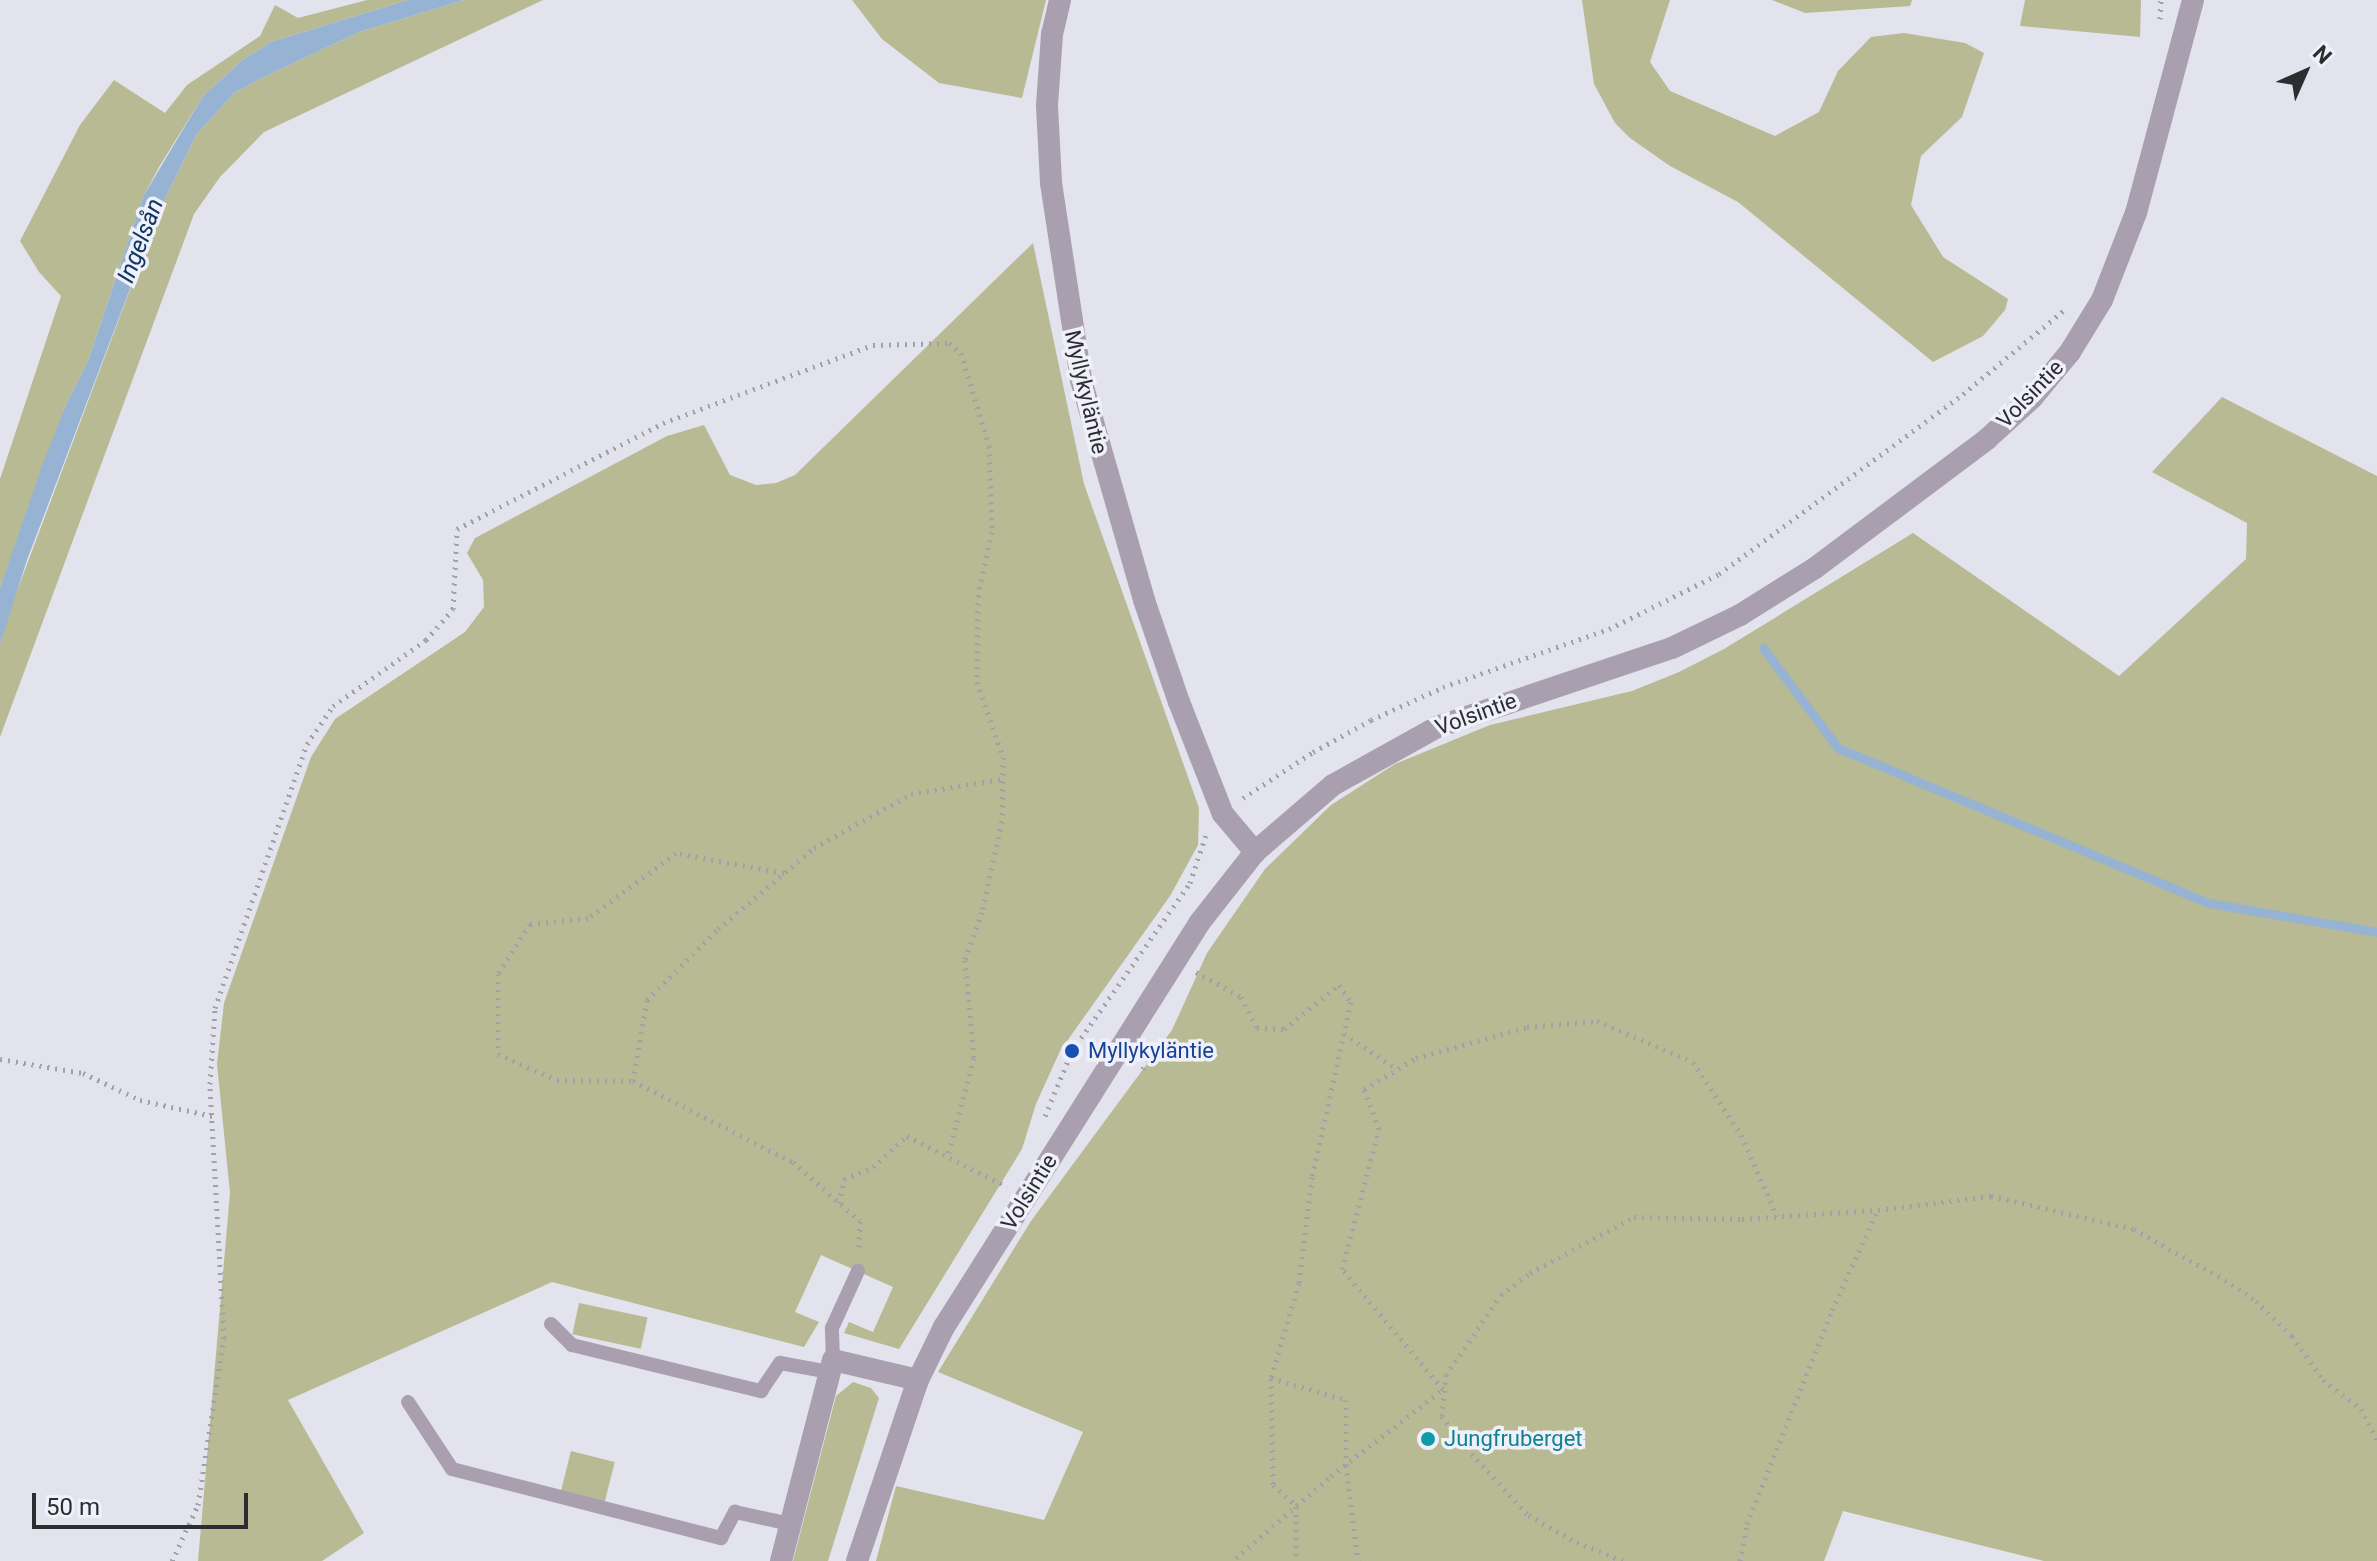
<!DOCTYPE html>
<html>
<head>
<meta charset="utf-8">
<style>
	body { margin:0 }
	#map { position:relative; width:2377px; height:1561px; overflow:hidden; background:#e2e3ec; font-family:Roboto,sans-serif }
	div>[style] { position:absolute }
	.green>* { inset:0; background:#b7ba93; transform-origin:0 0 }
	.water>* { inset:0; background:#97b3d4 }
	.stream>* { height:9px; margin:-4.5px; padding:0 4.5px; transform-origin:4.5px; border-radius:4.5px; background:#97b3d4 }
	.path>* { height:5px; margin-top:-2.5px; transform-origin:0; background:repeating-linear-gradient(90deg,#a1a2a9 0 2px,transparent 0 8px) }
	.service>* { height:14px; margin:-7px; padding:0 7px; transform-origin:7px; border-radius:7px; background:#a99faf }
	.minor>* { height:22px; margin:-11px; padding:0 11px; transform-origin:11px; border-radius:11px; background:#a99faf }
	.tertiary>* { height:22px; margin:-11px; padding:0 11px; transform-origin:11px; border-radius:11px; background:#a99faf }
	.dots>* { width:22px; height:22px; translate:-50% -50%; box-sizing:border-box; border:4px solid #eff0f9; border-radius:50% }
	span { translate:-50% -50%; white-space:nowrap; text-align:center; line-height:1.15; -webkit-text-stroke:7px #eff0f9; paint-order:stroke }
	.street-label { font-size:22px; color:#2c2d30 }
	.transit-label { font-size:22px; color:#164399 }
	.left { translate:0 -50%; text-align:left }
	.culture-label { font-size:22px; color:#0d838f }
	.water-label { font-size:24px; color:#0d3661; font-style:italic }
	.north { position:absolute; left:2265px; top:32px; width:80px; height:80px; -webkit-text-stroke:6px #eff0f9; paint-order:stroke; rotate:45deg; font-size:22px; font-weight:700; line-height:32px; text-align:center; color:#2c2d30 }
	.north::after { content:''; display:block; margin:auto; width:28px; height:36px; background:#2c2d30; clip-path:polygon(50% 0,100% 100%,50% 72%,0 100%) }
	.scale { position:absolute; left:32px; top:1493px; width:216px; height:36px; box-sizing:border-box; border:4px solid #2c2d30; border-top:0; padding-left:10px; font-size:24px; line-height:28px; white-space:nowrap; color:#2c2d30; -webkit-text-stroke:6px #eff0f9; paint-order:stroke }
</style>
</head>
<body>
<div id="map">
	<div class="green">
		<i style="clip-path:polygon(367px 0,408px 0,271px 42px,244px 59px,203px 96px,159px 167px,144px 195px,88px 361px,65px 407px,0 588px,0 479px,61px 296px,39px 272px,20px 241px,80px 125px,114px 80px,165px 113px,187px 85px,260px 36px,275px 5px,298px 18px)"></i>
		<i style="clip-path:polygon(464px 0,543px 0,264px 132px,220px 177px,194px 214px,0 737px,0 644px,5px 623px,161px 207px,196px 135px,234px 93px,262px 78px,359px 32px)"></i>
		<i style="clip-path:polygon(852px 0,1046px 0,1022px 98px,939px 83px,882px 39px)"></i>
		<i style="clip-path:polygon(1582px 0,1670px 0,1650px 62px,1670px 91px,1775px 136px,1819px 112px,1838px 71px,1871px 37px,1904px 33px,1965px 43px,1984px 53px,1962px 117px,1921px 156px,1911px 205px,1943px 257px,2008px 299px,2005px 310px,1983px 336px,1933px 362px,1738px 202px,1670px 166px,1630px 138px,1615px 123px,1594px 84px)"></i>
		<i style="clip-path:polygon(1772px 0,1912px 0,1910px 6px,1805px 13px)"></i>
		<i style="clip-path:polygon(2025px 0,2141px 0,2140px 37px,2020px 26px)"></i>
		<i style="clip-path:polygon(1033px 243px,1084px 484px,1199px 808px,1198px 845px,1170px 896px,1060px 1051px,1036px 1104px,1022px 1149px,899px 1349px,844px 1333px,849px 1322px,873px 1332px,893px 1287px,821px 1255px,795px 1312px,819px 1322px,804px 1347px,552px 1282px,288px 1400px,364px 1533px,322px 1561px,198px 1561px,230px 1193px,217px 1064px,224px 1003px,311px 757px,335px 719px,465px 632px,484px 607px,483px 580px,467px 553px,475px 538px,667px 436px,704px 425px,730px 475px,756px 485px,776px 483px,795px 475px)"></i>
		<i style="clip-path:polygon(2222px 397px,2377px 476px,2377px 1561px,2044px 1561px,1843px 1511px,1824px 1561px,876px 1561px,896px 1486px,1044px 1520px,1083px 1432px,938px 1372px,1031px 1221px,1172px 1030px,1207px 953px,1265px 869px,1331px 805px,1395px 764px,1490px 725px,1632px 691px,1679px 672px,1724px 649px,1913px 533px,2119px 676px,2246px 559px,2247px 523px,2152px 472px)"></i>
		<i style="left:579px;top:1303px;width:70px;height:32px;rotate:12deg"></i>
		<i style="clip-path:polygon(853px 1382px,871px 1388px,879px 1398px,828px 1561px,793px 1561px,836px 1396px)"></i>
		<i style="left:571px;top:1451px;width:45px;height:41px;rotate:14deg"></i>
	</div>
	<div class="water">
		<i style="clip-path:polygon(408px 0,464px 0,359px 32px,262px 78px,234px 93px,196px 135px,161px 207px,27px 560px,0 644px,0 588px,41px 469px,65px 407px,88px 361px,144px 195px,203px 96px,244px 59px,271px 42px)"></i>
	</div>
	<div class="stream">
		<i style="left:1763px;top:648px;width:125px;rotate:53.1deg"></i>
		<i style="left:1838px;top:748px;width:402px;rotate:22.7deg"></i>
		<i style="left:2209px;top:903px;width:170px;rotate:9.8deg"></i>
	</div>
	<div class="path">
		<i style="left:2160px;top:19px;width:19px;rotate:-87deg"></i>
		<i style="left:1243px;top:798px;width:84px;rotate:-33.3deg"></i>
		<i style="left:1313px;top:752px;width:66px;rotate:-28.9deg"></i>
		<i style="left:1371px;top:720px;width:79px;rotate:-24.6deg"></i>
		<i style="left:1443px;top:687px;width:176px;rotate:-19.3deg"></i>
		<i style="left:1609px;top:629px;width:123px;rotate:-26.6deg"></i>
		<i style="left:1719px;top:574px;width:303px;rotate:-36.4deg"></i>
		<i style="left:1963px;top:394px;width:130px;rotate:-39.7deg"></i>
		<i style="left:784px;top:873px;width:110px;rotate:-169.5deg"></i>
		<i style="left:676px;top:853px;width:109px;rotate:143.5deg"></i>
		<i style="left:588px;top:918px;width:58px;rotate:174.1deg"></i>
		<i style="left:530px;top:924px;width:59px;rotate:122.6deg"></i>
		<i style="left:498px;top:974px;width:80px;rotate:90deg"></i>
		<i style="left:498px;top:1054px;width:64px;rotate:23.8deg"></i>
		<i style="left:557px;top:1080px;width:76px;rotate:0.8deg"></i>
		<i style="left:633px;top:1081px;width:179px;rotate:26.9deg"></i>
		<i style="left:793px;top:1162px;width:89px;rotate:41.4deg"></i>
		<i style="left:860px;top:1221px;width:29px;rotate:92deg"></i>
		<i style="left:1196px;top:972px;width:51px;rotate:29.1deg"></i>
		<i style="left:1241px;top:997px;width:35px;rotate:63deg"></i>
		<i style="left:1257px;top:1028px;width:27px;rotate:2deg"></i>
		<i style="left:1284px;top:1029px;width:70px;rotate:-38.7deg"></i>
		<i style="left:1339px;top:985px;width:21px;rotate:55deg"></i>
		<i style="left:1351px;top:1002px;width:179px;rotate:102.6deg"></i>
		<i style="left:1312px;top:1177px;width:107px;rotate:97deg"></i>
		<i style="left:1299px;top:1283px;width:99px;rotate:106.4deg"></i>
		<i style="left:1271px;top:1378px;width:107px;rotate:88.9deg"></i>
		<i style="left:1273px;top:1485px;width:31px;rotate:42deg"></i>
		<i style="left:1296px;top:1506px;width:55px;rotate:90deg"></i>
		<i style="left:1344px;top:1034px;width:64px;rotate:33.4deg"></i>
		<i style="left:0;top:1059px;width:84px;rotate:9.6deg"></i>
		<i style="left:83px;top:1073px;width:63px;rotate:25.3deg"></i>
		<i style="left:140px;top:1100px;width:74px;rotate:12.5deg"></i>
		<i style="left:1143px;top:1069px;width:25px;rotate:-63deg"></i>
		<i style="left:633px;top:1081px;width:82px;rotate:-80.2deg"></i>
		<i style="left:647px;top:1000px;width:100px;rotate:-45deg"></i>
		<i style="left:718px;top:929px;width:126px;rotate:-40.2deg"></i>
		<i style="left:814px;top:848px;width:111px;rotate:-29.1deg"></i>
		<i style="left:911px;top:794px;width:92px;rotate:-9.4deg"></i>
		<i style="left:1045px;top:1116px;width:70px;rotate:-67.4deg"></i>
		<i style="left:1072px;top:1051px;width:205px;rotate:-54.9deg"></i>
		<i style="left:1190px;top:883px;width:54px;rotate:-71.6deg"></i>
		<i style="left:839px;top:1203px;width:25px;rotate:-78deg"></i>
		<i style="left:844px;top:1179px;width:31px;rotate:-22deg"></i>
		<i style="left:873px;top:1167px;width:46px;rotate:-42.4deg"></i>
		<i style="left:907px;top:1136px;width:112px;rotate:27deg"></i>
		<i style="left:1271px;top:1378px;width:78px;rotate:16.3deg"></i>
		<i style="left:1346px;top:1400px;width:65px;rotate:90deg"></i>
		<i style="left:1346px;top:1465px;width:97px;rotate:82.9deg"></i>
		<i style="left:1236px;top:1558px;width:125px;rotate:-40.8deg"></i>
		<i style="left:1331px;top:1476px;width:142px;rotate:-37.8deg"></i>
		<i style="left:1443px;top:1389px;width:157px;rotate:-130.1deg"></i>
		<i style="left:1342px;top:1269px;width:145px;rotate:-75.2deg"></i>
		<i style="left:1379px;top:1129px;width:43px;rotate:-110.6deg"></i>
		<i style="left:1364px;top:1089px;width:61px;rotate:-30.8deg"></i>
		<i style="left:1416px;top:1058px;width:115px;rotate:-15.6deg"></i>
		<i style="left:1527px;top:1027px;width:70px;rotate:-4.9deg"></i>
		<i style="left:1597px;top:1021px;width:104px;rotate:23.1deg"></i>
		<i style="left:1693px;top:1062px;width:87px;rotate:56.7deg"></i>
		<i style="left:1741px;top:1135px;width:89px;rotate:66deg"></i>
		<i style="left:172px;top:1561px;width:62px;rotate:-65.1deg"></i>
		<i style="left:198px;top:1505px;width:169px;rotate:-81.2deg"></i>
		<i style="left:224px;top:1338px;width:254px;rotate:-93.2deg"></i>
		<i style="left:210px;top:1084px;width:76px;rotate:-86.2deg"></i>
		<i style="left:215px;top:1008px;width:280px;rotate:-70.8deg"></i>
		<i style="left:307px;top:744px;width:46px;rotate:-55.6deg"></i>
		<i style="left:333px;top:706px;width:114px;rotate:-35.4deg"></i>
		<i style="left:426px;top:640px;width:41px;rotate:-48.9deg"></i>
		<i style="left:453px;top:609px;width:80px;rotate:-87.1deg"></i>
		<i style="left:457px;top:529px;width:232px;rotate:-27.2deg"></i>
		<i style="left:663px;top:423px;width:224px;rotate:-20.4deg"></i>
		<i style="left:873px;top:345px;width:76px;rotate:-1.5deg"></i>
		<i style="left:949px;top:343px;width:16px;rotate:40deg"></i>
		<i style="left:961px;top:353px;width:97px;rotate:73.2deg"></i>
		<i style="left:989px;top:446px;width:86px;rotate:88deg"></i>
		<i style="left:992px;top:532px;width:65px;rotate:102.5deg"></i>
		<i style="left:978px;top:595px;width:87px;rotate:90.7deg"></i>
		<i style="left:977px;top:682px;width:79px;rotate:70.9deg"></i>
		<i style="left:1003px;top:757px;width:64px;rotate:90.9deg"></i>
		<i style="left:1002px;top:821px;width:93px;rotate:102.4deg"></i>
		<i style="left:982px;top:912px;width:51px;rotate:109.5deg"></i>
		<i style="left:965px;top:960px;width:98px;rotate:84.8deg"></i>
		<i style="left:974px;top:1058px;width:100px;rotate:105deg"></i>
		<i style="left:1623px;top:1561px;width:55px;rotate:-157.6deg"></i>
		<i style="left:1572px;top:1540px;width:52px;rotate:-150deg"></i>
		<i style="left:1527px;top:1514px;width:96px;rotate:-132.5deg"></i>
		<i style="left:1462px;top:1443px;width:34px;rotate:-127deg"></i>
		<i style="left:1442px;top:1416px;width:41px;rotate:-84.4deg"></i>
		<i style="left:1446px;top:1375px;width:97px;rotate:-55.5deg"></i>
		<i style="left:1501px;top:1295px;width:36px;rotate:-37deg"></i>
		<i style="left:1530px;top:1273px;width:118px;rotate:-28.3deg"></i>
		<i style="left:1634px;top:1217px;width:108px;rotate:1.1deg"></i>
		<i style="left:1742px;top:1219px;width:136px;rotate:-3.8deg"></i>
		<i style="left:1878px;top:1210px;width:114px;rotate:-7.1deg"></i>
		<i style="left:1991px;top:1196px;width:147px;rotate:13deg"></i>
		<i style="left:2134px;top:1229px;width:104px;rotate:29.3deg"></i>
		<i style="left:2225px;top:1280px;width:37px;rotate:34deg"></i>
		<i style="left:2256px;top:1301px;width:50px;rotate:44.2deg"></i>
		<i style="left:2292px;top:1336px;width:54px;rotate:54.8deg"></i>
		<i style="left:2323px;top:1380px;width:48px;rotate:37.3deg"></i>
		<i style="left:2361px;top:1409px;width:36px;rotate:63deg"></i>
		<i style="left:1740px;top:1561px;width:38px;rotate:-79deg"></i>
		<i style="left:1747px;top:1524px;width:230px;rotate:-68.3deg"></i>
		<i style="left:1832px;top:1310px;width:110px;rotate:-65.3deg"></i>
	</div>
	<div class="service">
		<i style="left:551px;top:1324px;width:30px;rotate:45deg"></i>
		<i style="left:572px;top:1345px;width:195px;rotate:13.7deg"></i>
		<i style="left:761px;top:1391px;width:34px;rotate:-56deg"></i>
		<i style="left:780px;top:1363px;width:51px;rotate:10.2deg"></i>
		<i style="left:833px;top:1360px;width:32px;rotate:-92deg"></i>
		<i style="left:832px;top:1328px;width:63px;rotate:-65.5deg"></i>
		<i style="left:408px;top:1402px;width:80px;rotate:56.7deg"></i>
		<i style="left:452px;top:1469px;width:278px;rotate:14.4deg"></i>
		<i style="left:721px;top:1538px;width:30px;rotate:-62deg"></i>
		<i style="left:735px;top:1512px;width:56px;rotate:12.3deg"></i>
	</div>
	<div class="minor">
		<i style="left:1060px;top:0;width:35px;rotate:103deg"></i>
		<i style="left:1052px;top:34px;width:72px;rotate:94deg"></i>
		<i style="left:1047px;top:106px;width:77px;rotate:87deg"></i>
		<i style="left:1051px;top:183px;width:199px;rotate:81.3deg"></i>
		<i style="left:1081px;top:380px;width:229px;rotate:74deg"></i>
		<i style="left:1144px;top:600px;width:108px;rotate:71.1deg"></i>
		<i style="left:1179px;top:702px;width:120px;rotate:68.6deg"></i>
		<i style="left:1223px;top:814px;width:50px;rotate:49.9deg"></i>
		<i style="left:781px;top:1561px;width:208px;rotate:-75.5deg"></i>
		<i style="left:833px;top:1360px;width:87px;rotate:13.2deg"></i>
	</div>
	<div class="tertiary">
		<i style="left:857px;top:1561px;width:191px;rotate:-71.4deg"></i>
		<i style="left:918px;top:1380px;width:59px;rotate:-63.9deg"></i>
		<i style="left:944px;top:1327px;width:479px;rotate:-57.7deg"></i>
		<i style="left:1200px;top:922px;width:89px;rotate:-51.8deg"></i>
		<i style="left:1255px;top:852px;width:103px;rotate:-40.7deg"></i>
		<i style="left:1333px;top:785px;width:119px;rotate:-29.1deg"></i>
		<i style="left:1437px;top:727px;width:248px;rotate:-18.6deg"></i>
		<i style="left:1672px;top:648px;width:76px;rotate:-25.9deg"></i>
		<i style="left:1740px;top:615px;width:89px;rotate:-32.1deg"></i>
		<i style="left:1815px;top:568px;width:214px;rotate:-36.8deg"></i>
		<i style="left:1986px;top:440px;width:62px;rotate:-42.4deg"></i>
		<i style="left:2032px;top:398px;width:60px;rotate:-50.4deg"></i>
		<i style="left:2070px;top:352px;width:61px;rotate:-58.4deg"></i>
		<i style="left:2102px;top:300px;width:93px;rotate:-68.7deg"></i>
		<i style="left:2136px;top:213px;width:220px;rotate:-75deg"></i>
	</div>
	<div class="dots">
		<i style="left:1072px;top:1051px;background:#1a4fb4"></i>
		<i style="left:1428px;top:1439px;background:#0f9aa8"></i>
	</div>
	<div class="street-label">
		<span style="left:1086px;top:392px;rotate:77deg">Myllykyläntie</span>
		<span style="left:2030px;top:394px;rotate:-46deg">Volsintie</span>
		<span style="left:1476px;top:714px;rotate:-20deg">Volsintie</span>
		<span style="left:1029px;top:1192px;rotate:-58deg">Volsintie</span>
	</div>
	<div class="transit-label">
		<span class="left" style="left:1088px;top:1051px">Myllykyläntie</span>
	</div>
	<div class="culture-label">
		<span class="left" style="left:1444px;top:1439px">Jungfruberget</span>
	</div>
	<div class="water-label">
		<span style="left:141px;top:241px;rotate:-69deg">Ingelsån</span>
	</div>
	<div class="north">N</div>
	<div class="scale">50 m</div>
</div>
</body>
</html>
